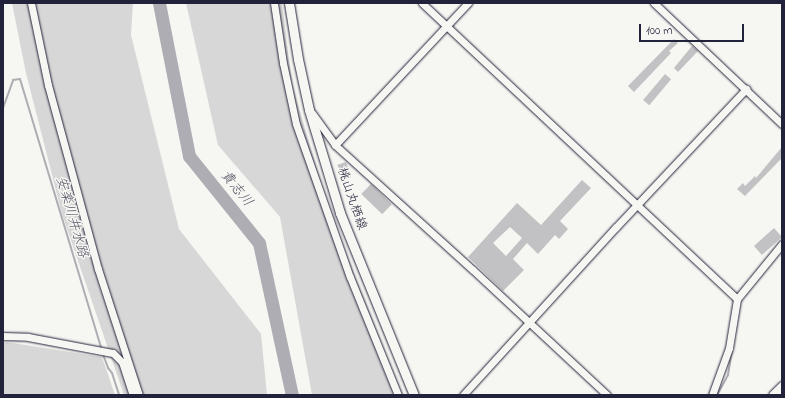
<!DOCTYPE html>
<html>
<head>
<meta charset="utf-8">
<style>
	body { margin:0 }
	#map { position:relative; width:785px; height:398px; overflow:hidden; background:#f6f6f2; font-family:"Indie Flower","Klee One",sans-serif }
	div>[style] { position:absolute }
	.green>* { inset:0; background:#d7d7d7 }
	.stream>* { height:2px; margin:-1px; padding:0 1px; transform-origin:1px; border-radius:1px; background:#adadb3 }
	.river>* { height:13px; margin:-6.5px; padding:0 6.5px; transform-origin:6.5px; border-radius:6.5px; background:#adadb3 }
	.building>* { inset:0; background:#c2c2c4; transform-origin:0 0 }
	.roads { filter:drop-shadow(0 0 1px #22223b) drop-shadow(0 0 1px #22223b) }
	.minor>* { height:7px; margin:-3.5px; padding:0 3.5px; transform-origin:3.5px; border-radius:3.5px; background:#f6f6f2 }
	.major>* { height:9px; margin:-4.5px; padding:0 4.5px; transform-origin:4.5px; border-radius:4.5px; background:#f6f6f2 }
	span { translate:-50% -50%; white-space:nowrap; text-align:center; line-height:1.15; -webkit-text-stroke:3px #f6f6f2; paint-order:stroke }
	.street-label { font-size:13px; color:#22223b }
	.water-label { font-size:14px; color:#535365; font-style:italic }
	.frame { position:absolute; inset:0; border:4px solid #22223b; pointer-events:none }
	.scale { position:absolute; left:639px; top:24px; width:105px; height:18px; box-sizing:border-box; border:2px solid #22223b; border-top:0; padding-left:5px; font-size:12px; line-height:14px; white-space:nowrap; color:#22223b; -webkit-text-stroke:3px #f6f6f2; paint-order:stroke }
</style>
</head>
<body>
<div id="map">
	<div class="green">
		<i style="clip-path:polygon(12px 3px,133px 3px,131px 35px,179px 229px,261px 334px,267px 395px,124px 395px,62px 214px,26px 73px)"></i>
		<i style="clip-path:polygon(186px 3px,282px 3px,292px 84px,329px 211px,402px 395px,312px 395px,280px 217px,218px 145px)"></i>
		<i style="clip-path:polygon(6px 342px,102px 357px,115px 395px,3px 395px,3px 343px)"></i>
	</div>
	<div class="stream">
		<i style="left:3px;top:108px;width:30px;rotate:-70deg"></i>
		<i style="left:13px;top:80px;width:7px;rotate:-8deg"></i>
		<i style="left:20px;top:79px;width:281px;rotate:73.2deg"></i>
		<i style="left:102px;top:352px;width:17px;rotate:69deg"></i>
		<i style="left:108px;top:368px;width:6px;rotate:51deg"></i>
		<i style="left:112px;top:373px;width:23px;rotate:72deg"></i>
		<i style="left:717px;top:395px;width:23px;rotate:-61deg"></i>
		<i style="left:728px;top:375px;width:26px;rotate:-81deg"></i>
	</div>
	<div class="river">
		<i style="left:159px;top:3px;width:156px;rotate:78.9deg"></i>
		<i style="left:189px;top:156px;width:112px;rotate:51.2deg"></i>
		<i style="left:259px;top:243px;width:156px;rotate:77.8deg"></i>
	</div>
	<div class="building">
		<i style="clip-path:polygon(674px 39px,678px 43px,669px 51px,671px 53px,634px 92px,628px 86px)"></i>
		<i style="clip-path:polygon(692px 46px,698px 51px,678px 72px,674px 68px)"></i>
		<i style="left:665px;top:74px;width:8px;height:34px;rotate:40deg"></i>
		<i style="clip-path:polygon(782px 147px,782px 158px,745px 196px,737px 189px,743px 183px,745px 186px,755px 176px,756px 178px)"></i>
		<i style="left:346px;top:162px;width:16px;height:9px;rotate:72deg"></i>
		<i style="clip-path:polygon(evenodd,582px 180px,591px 188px,560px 221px,568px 229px,559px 239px,555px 235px,538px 254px,527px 243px,513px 259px,524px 270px,503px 291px,468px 257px,517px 203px,541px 225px,582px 180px,510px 227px,522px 238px,506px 256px,493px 243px,510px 227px)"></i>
		<i style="left:371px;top:184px;width:29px;height:14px;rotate:44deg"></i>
		<i style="left:774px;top:228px;width:12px;height:27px;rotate:48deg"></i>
	</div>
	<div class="roads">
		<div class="minor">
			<i style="left:31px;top:3px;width:84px;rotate:78.3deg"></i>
			<i style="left:48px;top:85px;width:191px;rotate:74.8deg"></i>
			<i style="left:98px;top:269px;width:133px;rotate:72deg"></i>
			<i style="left:274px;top:3px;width:61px;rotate:81.5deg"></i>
			<i style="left:283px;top:63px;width:62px;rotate:78deg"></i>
			<i style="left:296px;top:124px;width:162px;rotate:70.6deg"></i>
			<i style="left:350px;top:277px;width:127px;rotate:67.9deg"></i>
			<i style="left:422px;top:3px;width:432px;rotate:43.2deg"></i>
			<i style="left:654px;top:3px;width:176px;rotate:43.4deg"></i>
			<i style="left:312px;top:113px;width:39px;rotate:54deg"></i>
			<i style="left:335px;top:145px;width:186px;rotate:42.2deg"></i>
			<i style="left:473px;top:270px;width:183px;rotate:43deg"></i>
			<i style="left:335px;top:145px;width:195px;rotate:-46.9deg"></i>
			<i style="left:3px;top:336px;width:25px;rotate:2deg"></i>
			<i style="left:28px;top:337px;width:86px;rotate:10.7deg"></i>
			<i style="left:113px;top:353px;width:13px;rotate:45deg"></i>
			<i style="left:122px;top:362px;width:35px;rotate:72deg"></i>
			<i style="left:463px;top:395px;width:227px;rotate:-47.7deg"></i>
			<i style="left:616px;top:227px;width:190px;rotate:-46.7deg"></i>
			<i style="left:712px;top:395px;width:50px;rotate:-70.1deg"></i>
			<i style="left:729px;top:348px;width:50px;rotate:-80.7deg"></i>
			<i style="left:737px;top:299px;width:71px;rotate:-50.7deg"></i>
		</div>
		<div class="major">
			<i style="left:289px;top:3px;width:57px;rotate:80.9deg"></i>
			<i style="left:298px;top:59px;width:52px;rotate:77.8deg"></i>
			<i style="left:309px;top:110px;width:108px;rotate:73.2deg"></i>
			<i style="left:340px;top:213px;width:196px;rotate:67.9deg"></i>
			<i style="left:773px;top:395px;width:13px;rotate:-45deg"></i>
		</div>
	</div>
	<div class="street-label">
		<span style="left:351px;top:199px;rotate:71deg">桃山丸栖線</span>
	</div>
	<div class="water-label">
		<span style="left:236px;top:189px;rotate:51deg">貴志川</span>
		<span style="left:71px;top:217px;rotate:74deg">安楽川井水路</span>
	</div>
	<div class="frame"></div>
	<div class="scale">100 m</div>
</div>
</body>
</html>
